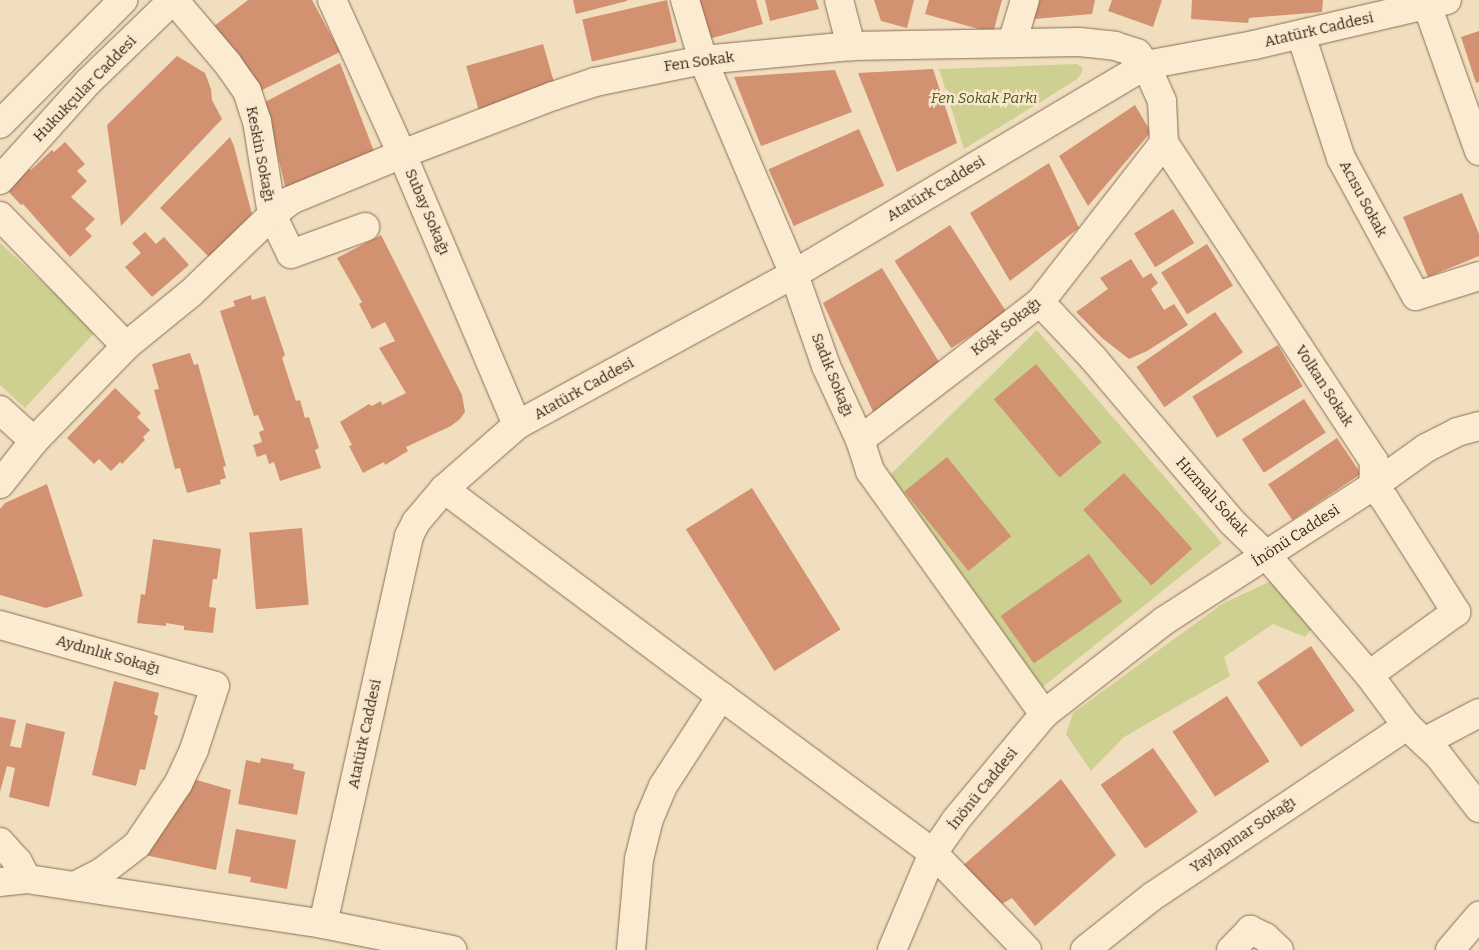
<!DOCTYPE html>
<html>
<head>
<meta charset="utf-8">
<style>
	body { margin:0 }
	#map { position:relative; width:1479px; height:950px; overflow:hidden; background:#f1debe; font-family:Bitter,serif }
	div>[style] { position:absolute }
	.green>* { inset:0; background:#cdd091 }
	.building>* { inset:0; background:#d29271; transform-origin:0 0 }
	.roads { filter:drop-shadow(0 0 1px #8a6d55) drop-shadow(0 0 1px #8a6d55) }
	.minor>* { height:28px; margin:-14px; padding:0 14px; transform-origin:14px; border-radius:14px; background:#fbecd1 }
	span { translate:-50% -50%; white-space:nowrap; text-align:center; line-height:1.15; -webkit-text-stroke:4.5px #f8e9ce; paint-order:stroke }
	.street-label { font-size:15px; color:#39271b }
	.park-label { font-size:15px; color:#4d5720; font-style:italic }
</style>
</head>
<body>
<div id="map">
	<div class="green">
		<i style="clip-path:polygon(1077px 64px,1083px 68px,1081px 74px,1076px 80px,964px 149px,939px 69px)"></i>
		<i style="clip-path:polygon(0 243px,96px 331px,25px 408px,0 385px)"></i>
		<i style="clip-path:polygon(1037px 330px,1222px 543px,1039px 690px,886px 479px)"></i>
		<i style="clip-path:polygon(1273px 580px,1314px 626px,1305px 637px,1273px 624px,1224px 657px,1230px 676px,1124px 737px,1091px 771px,1066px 734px,1073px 713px,1222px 604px)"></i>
	</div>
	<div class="building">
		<i style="clip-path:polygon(248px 0,312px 0,340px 52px,260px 91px,205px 33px)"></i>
		<i style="clip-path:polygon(573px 0,627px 0,627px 1px,576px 14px)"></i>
		<i style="left:667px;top:0;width:43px;height:87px;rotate:77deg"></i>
		<i style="clip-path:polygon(698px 0,756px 0,763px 24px,709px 39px)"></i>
		<i style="clip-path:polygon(765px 0,816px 0,819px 9px,770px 21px)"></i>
		<i style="clip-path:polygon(874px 0,914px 0,907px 28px,881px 21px)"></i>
		<i style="clip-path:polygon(929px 0,1002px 0,993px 33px,925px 14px)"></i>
		<i style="clip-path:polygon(1038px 0,1095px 0,1092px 14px,1034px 19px)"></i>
		<i style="clip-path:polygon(1112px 0,1162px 0,1153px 27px,1108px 11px)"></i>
		<i style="clip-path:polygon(1192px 0,1323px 0,1322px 12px,1249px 18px,1248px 23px,1191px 19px)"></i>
		<i style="clip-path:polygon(1479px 31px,1479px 82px,1476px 83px,1461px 37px)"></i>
		<i style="left:543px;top:44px;width:45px;height:80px;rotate:74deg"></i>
		<i style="clip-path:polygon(177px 56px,205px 73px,211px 89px,212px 100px,222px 119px,121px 226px,107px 125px)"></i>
		<i style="clip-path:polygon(340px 63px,375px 154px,286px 190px,265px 102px)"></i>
		<i style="clip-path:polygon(933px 69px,957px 143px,897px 172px,858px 73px)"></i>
		<i style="clip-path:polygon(835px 70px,852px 112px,761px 146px,734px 77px)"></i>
		<i style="clip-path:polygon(1135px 105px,1151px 132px,1088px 206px,1059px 156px)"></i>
		<i style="left:859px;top:129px;width:62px;height:99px;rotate:66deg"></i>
		<i style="clip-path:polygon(230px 137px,234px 146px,252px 214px,209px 257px,160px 208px)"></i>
		<i style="clip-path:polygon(65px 142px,85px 164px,77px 171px,87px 181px,71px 197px,95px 219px,85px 229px,92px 236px,70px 257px,23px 204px,21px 205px,7px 190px,28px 169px,31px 170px,52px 150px,54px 152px)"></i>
		<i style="clip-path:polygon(1049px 163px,1079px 228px,1010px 281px,970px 213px)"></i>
		<i style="clip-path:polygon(1462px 193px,1479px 234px,1479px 256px,1428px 277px,1403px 217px)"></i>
		<i style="left:1173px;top:209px;width:40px;height:46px;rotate:58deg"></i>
		<i style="left:950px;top:225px;width:104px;height:66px;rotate:57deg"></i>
		<i style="clip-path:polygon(145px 232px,156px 244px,164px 237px,189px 265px,152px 297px,125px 267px,141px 253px,132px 243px)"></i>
		<i style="clip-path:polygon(381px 235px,462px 395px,465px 412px,460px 419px,451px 426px,406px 447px,408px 451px,385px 465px,384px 462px,363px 473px,349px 446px,352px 445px,340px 422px,369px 404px,372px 406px,381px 401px,382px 405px,406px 393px,379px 348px,395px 341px,385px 322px,372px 329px,359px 304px,362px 302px,337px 258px)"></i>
		<i style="left:1207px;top:244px;width:49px;height:54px;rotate:58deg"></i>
		<i style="clip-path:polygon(1131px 259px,1143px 278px,1151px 273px,1158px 283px,1151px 289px,1164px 310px,1174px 304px,1188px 325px,1147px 351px,1129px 359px,1102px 338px,1076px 312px,1108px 289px,1100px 278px)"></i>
		<i style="clip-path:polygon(882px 268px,942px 367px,876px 418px,823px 303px)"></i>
		<i style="clip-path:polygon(251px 295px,252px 300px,265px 296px,285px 355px,282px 358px,296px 401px,300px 400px,305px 418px,309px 417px,319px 448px,315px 450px,321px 468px,280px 481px,274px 462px,269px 464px,266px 454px,257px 457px,253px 445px,262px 442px,259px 432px,264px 430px,258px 415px,254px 416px,220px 311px,235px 306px,233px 301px)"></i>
		<i style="left:1215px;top:312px;width:49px;height:96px;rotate:55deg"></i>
		<i style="left:1278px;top:345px;width:48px;height:100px;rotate:59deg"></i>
		<i style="clip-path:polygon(190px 353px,194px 365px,198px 364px,226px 466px,223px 467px,226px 478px,220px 480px,221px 484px,187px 493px,180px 468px,175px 469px,154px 390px,159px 389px,152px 364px)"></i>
		<i style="left:1036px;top:364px;width:102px;height:55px;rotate:50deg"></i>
		<i style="clip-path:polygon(115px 388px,141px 413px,137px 417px,150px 430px,143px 437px,145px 440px,122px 464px,120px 462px,111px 471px,99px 459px,94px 464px,67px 438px)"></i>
		<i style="left:1304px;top:399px;width:40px;height:74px;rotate:57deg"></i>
		<i style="left:1337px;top:438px;width:43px;height:83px;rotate:56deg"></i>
		<i style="left:947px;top:457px;width:102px;height:55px;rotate:51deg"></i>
		<i style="left:1124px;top:473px;width:102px;height:55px;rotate:48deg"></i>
		<i style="clip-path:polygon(47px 484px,83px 596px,46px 608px,0 595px,0 509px,5px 503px)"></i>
		<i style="left:752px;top:488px;width:167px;height:78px;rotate:58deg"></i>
		<i style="left:302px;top:528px;width:77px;height:53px;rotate:85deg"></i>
		<i style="clip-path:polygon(153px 539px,221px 549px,217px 579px,213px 579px,209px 607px,216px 608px,213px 633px,184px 630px,184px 626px,166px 623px,166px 626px,137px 623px,141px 594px,145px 595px)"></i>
		<i style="left:1089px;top:554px;width:58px;height:108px;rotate:55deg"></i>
		<i style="left:1311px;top:646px;width:78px;height:65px;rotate:56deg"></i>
		<i style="clip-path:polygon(114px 681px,159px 693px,154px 714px,158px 716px,145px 770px,140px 769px,136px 786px,92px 775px)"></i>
		<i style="left:1227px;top:696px;width:78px;height:65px;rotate:57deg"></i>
		<i style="clip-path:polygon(0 717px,16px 720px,10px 746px,21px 748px,26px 723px,65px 732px,49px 807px,9px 797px,15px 768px,7px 766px,0 792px)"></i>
		<i style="left:1153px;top:748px;width:78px;height:64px;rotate:55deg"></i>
		<i style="clip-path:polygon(261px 758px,294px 764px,293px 769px,305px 772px,297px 815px,238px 804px,246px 760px,260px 763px)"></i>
		<i style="clip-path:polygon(183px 776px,231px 790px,216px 870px,140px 854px)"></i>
		<i style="clip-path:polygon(1061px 779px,1116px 855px,1035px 926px,1012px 898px,1000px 905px,959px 869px)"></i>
		<i style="clip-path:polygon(236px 829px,296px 840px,287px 889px,250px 882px,251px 877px,228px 873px)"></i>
	</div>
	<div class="roads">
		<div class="minor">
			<i style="left:174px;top:0;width:84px;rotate:49.8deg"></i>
			<i style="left:228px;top:64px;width:33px;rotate:55deg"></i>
			<i style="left:247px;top:91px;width:32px;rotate:72deg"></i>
			<i style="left:257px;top:121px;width:95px;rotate:80.9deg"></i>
			<i style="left:272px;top:215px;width:43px;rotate:64deg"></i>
			<i style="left:291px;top:254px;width:79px;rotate:-20deg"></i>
			<i style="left:332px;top:0;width:169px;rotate:65.6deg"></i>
			<i style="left:402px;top:154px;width:294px;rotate:67deg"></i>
			<i style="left:685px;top:0;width:63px;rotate:73.3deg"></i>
			<i style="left:703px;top:60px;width:233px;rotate:67deg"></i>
			<i style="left:794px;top:274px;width:97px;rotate:70.8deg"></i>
			<i style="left:826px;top:366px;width:81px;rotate:65.3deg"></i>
			<i style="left:860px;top:440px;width:33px;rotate:72deg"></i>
			<i style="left:870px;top:471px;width:299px;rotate:54.4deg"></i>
			<i style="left:839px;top:0;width:48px;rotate:75.4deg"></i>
			<i style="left:1419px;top:0;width:9px;rotate:32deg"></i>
			<i style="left:1427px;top:5px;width:155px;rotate:70.4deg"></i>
			<i style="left:1301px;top:35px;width:129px;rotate:72deg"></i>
			<i style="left:1341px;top:158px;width:157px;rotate:61.5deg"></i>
			<i style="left:1416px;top:296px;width:66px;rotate:-17.6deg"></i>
			<i style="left:1012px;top:43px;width:45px;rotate:-73.2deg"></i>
			<i style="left:0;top:124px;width:175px;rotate:-45.2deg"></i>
			<i style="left:0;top:180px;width:132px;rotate:-48.1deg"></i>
			<i style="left:88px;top:82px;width:118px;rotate:-44deg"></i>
			<i style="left:0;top:216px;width:181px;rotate:45.9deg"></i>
			<i style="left:1040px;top:302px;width:77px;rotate:46.6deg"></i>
			<i style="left:1093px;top:358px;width:215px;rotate:49.7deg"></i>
			<i style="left:1232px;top:522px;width:49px;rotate:44.2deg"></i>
			<i style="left:1267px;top:556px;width:157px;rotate:49.4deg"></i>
			<i style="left:1369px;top:675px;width:64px;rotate:53.3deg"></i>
			<i style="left:1407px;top:726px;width:42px;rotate:43.1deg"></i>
			<i style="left:1438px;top:755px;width:67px;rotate:52.3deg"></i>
			<i style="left:0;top:410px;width:46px;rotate:42.4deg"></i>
			<i style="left:34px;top:441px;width:55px;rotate:128.3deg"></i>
			<i style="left:860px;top:440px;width:227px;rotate:-37.5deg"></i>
			<i style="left:1040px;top:302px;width:202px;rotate:-52.1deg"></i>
			<i style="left:34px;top:441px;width:132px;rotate:-45.9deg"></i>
			<i style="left:126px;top:346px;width:84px;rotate:-39.2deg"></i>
			<i style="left:191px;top:293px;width:112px;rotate:-43.9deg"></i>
			<i style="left:272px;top:215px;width:24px;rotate:-38deg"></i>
			<i style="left:291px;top:200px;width:120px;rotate:-22.5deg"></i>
			<i style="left:402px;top:154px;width:162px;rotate:-21deg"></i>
			<i style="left:553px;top:96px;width:44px;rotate:-18.4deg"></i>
			<i style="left:595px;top:82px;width:110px;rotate:-11.5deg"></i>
			<i style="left:703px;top:60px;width:149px;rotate:-5.4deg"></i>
			<i style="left:851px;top:46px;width:228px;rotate:-1deg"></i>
			<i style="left:1079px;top:42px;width:36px;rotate:6deg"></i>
			<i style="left:1115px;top:46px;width:23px;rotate:18deg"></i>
			<i style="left:1137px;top:53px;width:15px;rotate:53deg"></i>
			<i style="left:1146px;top:65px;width:39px;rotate:66deg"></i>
			<i style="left:1162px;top:101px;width:42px;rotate:87.3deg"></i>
			<i style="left:1164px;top:143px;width:381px;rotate:56.6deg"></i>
			<i style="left:1374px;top:461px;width:25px;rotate:92deg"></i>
			<i style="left:1373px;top:486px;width:18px;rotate:49deg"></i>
			<i style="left:1385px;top:500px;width:133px;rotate:57.6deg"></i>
			<i style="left:1456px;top:612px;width:107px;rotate:144.1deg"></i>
			<i style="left:444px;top:489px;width:346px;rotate:36.8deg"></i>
			<i style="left:0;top:625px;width:223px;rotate:15.8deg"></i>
			<i style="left:215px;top:686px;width:67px;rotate:108.2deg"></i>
			<i style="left:194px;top:750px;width:38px;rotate:115deg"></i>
			<i style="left:178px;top:784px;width:73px;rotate:123.9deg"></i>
			<i style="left:137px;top:845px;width:44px;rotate:142.4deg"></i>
			<i style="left:102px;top:872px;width:30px;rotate:153deg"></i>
			<i style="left:1424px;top:742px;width:62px;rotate:-27.8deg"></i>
			<i style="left:0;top:842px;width:27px;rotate:48deg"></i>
			<i style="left:18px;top:862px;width:19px;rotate:62deg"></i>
			<i style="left:0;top:882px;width:27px;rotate:-6deg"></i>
			<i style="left:27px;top:879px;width:299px;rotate:8.6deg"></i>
			<i style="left:323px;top:924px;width:397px;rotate:-77.5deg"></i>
			<i style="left:409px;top:536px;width:16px;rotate:-63deg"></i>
			<i style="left:416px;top:522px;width:43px;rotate:-49.7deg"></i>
			<i style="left:444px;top:489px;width:97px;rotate:-41.2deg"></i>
			<i style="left:517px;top:425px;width:315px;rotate:-28.6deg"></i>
			<i style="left:794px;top:274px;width:409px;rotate:-30.7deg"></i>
			<i style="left:1146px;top:65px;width:110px;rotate:-10.5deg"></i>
			<i style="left:1254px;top:45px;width:198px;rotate:-13.1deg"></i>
			<i style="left:323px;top:924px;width:132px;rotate:11.4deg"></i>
			<i style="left:631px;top:950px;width:91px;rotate:-85deg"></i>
			<i style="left:639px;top:859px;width:41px;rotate:-76deg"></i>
			<i style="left:649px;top:819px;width:36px;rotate:-67deg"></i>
			<i style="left:663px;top:786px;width:107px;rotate:-57.2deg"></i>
			<i style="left:721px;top:696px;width:264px;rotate:36.5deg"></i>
			<i style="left:933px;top:853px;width:39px;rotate:-55deg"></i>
			<i style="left:955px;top:821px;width:139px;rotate:-50.2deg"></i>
			<i style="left:1044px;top:714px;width:152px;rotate:-37.8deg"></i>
			<i style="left:1164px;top:621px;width:249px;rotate:-32.9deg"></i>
			<i style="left:1373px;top:486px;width:65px;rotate:-35.6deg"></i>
			<i style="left:1426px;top:448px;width:35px;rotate:-27deg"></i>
			<i style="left:1457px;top:432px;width:23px;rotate:-15deg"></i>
			<i style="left:892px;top:950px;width:105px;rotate:-67.1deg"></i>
			<i style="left:933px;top:853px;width:135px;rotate:45.9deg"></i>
			<i style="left:1085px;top:950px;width:87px;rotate:-38.5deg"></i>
			<i style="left:1153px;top:896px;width:306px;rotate:-33.8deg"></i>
			<i style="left:1231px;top:950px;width:28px;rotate:-46deg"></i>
			<i style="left:1250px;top:930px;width:17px;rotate:25deg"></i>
			<i style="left:1265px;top:937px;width:19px;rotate:43deg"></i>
			<i style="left:1450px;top:950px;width:45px;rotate:-49.5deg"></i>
		</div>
	</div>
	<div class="street-label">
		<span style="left:1319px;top:30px;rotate:-13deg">Atatürk Caddesi</span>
		<span style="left:699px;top:62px;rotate:-8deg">Fen Sokak</span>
		<span style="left:85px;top:89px;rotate:-46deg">Hukukçular Caddesi</span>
		<span style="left:260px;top:154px;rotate:79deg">Keskin Sokağı</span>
		<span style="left:936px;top:189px;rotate:-31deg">Atatürk Caddesi</span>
		<span style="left:1363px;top:199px;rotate:62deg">Acısu Sokak</span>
		<span style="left:427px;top:212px;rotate:67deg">Subay Sokağı</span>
		<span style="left:1006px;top:327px;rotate:-38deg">Köşk Sokağı</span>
		<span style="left:832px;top:375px;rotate:68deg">Sadık Sokağı</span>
		<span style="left:1324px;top:386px;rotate:57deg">Volkan Sokak</span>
		<span style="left:584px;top:389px;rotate:-29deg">Atatürk Caddesi</span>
		<span style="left:1212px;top:497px;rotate:48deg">Hızmalı Sokak</span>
		<span style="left:1296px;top:536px;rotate:-33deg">İnönü Caddesi</span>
		<span style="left:108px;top:655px;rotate:16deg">Aydınlık Sokağı</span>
		<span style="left:365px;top:734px;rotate:-78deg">Atatürk Caddesi</span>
		<span style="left:983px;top:789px;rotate:-51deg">İnönü Caddesi</span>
		<span style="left:1243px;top:835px;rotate:-34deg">Yaylapınar Sokağı</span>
	</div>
	<div class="park-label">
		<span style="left:984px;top:99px">Fen Sokak Parkı</span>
	</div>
</div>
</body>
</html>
